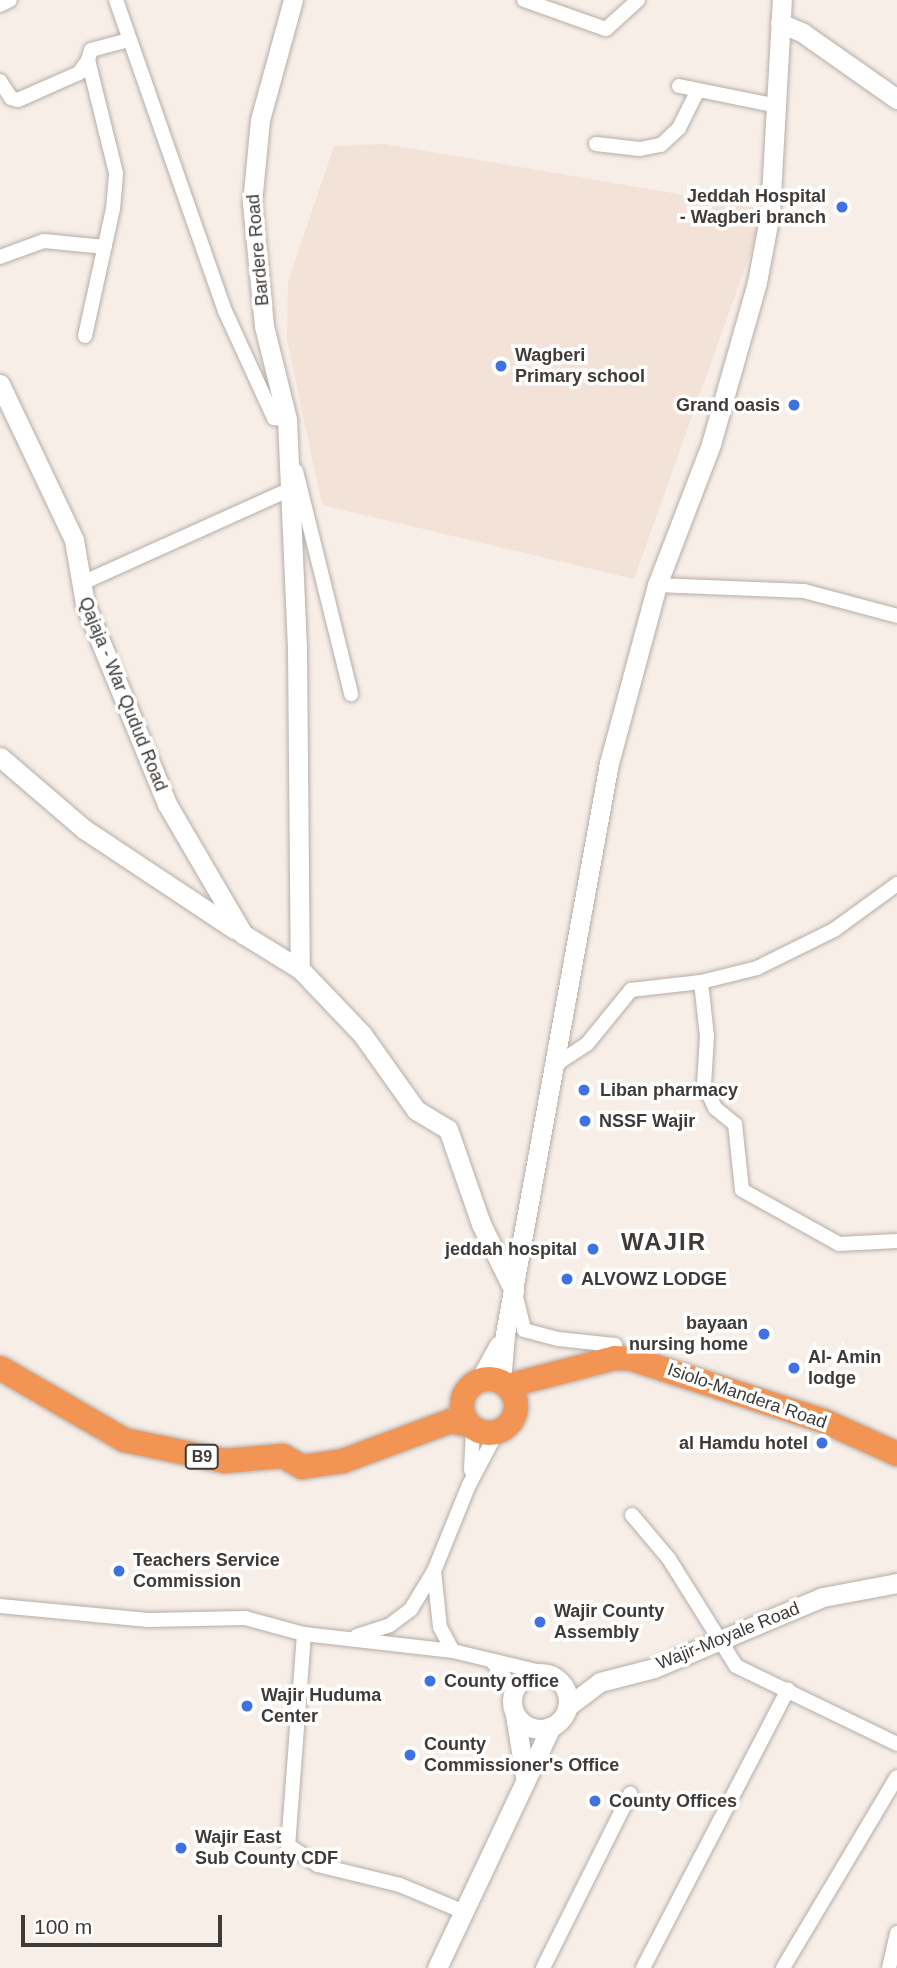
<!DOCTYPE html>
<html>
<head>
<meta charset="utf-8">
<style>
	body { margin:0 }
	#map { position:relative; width:897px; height:1968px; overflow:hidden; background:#f8eee8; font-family:Arial,sans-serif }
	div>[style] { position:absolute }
	.built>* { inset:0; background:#f3e2d7 }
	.roads { filter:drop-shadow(0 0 2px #b6ada7) drop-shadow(0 0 2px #b6ada7) }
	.street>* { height:14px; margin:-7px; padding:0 7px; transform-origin:7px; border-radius:7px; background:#fff }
	.secondary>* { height:19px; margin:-9.5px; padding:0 9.5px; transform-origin:9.5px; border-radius:9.5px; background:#fff }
	.secondary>.ring { margin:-9.5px; padding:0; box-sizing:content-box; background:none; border:19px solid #fff; border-radius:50% }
	.highway>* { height:24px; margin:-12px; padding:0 12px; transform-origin:12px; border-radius:12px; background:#f29554 }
	.highway>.ring { margin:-12px; padding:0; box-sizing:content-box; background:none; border:24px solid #f29554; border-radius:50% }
	.dots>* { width:19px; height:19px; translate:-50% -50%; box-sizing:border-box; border:4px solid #fff; border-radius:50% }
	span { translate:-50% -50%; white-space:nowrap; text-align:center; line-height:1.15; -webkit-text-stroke:7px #fff; paint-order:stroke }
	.shield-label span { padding:2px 5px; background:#fff; border:2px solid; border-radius:5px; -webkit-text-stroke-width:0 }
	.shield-label { font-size:16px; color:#3f3b39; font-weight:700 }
	.poi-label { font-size:18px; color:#3f3b39; font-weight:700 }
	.right { translate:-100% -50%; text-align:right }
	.left { translate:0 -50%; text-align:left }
	.street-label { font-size:18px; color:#3f3b39 }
	.district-label { font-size:24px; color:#3f3b39; font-weight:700; letter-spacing:2px }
	.scale { position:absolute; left:21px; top:1915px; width:201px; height:32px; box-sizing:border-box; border:4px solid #3f3b39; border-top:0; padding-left:9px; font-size:21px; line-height:24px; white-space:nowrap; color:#3f3b39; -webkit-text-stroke:5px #fff; paint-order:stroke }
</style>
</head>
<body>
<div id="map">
	<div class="built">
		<i style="clip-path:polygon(385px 144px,766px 209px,634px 579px,322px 505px,287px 340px,288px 282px,334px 146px)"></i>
	</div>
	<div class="roads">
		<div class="street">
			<i style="left:116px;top:0;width:330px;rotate:70.7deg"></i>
			<i style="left:225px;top:311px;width:118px;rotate:65.4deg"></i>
			<i style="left:274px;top:418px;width:13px;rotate:4deg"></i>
			<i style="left:524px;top:0;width:87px;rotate:19.5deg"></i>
			<i style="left:606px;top:29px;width:43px;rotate:-42.2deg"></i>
			<i style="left:0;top:5px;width:11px;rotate:-27deg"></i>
			<i style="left:0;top:81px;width:20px;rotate:57deg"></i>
			<i style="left:11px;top:98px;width:7px;rotate:16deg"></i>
			<i style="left:18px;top:100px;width:67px;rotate:-23.9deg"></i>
			<i style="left:79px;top:73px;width:16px;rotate:-55deg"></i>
			<i style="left:679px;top:86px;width:100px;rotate:11.5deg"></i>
			<i style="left:596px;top:144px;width:44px;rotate:6.5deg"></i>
			<i style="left:640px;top:149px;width:21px;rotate:-11deg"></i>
			<i style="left:661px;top:145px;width:25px;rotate:-43deg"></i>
			<i style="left:679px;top:128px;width:42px;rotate:-63.4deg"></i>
			<i style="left:0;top:257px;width:47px;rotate:-20deg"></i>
			<i style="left:44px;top:241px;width:61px;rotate:5.6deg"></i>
			<i style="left:85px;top:336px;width:130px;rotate:-77.6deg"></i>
			<i style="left:113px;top:209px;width:36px;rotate:-85deg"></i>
			<i style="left:116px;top:173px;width:116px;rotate:-103.9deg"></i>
			<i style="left:88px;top:60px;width:10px;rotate:-73deg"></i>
			<i style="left:91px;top:50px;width:38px;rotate:-15deg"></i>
			<i style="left:296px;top:471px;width:230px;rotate:76.1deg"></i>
			<i style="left:80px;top:584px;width:228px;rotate:-24.3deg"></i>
			<i style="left:657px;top:585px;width:147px;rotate:2.3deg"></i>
			<i style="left:804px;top:591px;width:96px;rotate:15deg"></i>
			<i style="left:701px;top:982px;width:54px;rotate:83.7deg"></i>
			<i style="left:707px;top:1036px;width:49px;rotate:93.5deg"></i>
			<i style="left:704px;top:1085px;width:25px;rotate:64deg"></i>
			<i style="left:715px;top:1108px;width:26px;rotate:39deg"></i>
			<i style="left:735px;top:1124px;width:66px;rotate:83.9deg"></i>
			<i style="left:742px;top:1190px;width:111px;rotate:29.1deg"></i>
			<i style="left:839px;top:1244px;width:58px;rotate:-3deg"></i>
			<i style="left:552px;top:1067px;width:42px;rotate:-33.3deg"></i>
			<i style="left:587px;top:1044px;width:70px;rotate:-50.8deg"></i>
			<i style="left:631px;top:990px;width:70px;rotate:-6.5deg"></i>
			<i style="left:701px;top:982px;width:58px;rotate:-14deg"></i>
			<i style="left:757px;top:968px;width:86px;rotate:-26.3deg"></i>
			<i style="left:834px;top:930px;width:78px;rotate:-36.1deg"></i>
			<i style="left:515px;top:1293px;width:38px;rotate:76deg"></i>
			<i style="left:524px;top:1330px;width:35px;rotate:15deg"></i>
			<i style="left:558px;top:1339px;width:57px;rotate:6deg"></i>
			<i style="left:615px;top:1345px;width:13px;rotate:90deg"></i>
			<i style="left:471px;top:1470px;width:41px;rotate:-87.2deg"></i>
			<i style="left:632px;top:1515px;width:57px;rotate:49.9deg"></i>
			<i style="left:669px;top:1559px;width:126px;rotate:57.9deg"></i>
			<i style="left:736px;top:1666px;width:179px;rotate:25.8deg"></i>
			<i style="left:434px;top:1571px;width:56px;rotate:83.9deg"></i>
			<i style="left:440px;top:1627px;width:27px;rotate:62deg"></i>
			<i style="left:0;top:1606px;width:149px;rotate:5.4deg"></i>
			<i style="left:148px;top:1620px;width:97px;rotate:-1.2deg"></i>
			<i style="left:245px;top:1618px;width:61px;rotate:15.2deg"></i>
			<i style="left:304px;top:1634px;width:150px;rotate:6.5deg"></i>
			<i style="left:453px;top:1651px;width:89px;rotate:13.6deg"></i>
			<i style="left:304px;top:1634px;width:212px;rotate:94.3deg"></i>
			<i style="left:288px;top:1845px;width:36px;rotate:34deg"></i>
			<i style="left:318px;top:1865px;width:84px;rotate:13.7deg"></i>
			<i style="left:400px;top:1885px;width:67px;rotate:22.8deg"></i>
			<i style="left:357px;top:1636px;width:35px;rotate:-18deg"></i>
			<i style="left:390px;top:1625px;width:26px;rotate:-37deg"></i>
			<i style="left:411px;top:1609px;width:44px;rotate:-58.8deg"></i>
			<i style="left:434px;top:1571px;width:93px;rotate:-67.9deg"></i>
			<i style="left:469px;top:1485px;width:60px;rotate:-62.2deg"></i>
			<i style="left:492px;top:1661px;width:36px;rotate:53deg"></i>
			<i style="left:543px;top:1968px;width:195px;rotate:-63.4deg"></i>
			<i style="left:643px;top:1968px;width:314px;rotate:-62.5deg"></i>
			<i style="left:783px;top:1968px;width:222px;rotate:-59.2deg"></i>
			<i style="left:889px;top:1968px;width:36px;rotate:-77deg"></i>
		</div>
		<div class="secondary">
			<i style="left:293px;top:0;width:124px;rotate:105.4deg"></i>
			<i style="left:260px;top:120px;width:83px;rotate:95.5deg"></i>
			<i style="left:252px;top:203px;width:124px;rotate:84.4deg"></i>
			<i style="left:264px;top:326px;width:96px;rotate:76.1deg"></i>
			<i style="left:287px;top:419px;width:229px;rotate:87.5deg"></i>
			<i style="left:297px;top:648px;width:321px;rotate:89.5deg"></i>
			<i style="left:300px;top:969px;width:90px;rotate:46.4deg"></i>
			<i style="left:362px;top:1034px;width:93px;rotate:54.6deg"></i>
			<i style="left:416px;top:1110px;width:37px;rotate:31deg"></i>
			<i style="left:448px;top:1129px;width:101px;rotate:70.8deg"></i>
			<i style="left:481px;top:1224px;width:75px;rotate:63.8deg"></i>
			<i style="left:780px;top:23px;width:25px;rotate:23deg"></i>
			<i style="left:803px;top:33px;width:115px;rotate:35.1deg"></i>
			<i style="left:0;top:384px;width:173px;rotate:64.6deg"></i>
			<i style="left:74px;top:540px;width:65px;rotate:80.2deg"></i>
			<i style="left:85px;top:604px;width:216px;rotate:67.7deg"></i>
			<i style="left:167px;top:804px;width:151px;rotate:59.7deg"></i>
			<i style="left:243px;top:934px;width:67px;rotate:31.6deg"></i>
			<i style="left:0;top:757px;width:111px;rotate:40.6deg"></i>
			<i style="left:84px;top:829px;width:182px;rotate:33.6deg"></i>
			<i style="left:479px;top:1381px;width:41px;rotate:-60.9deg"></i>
			<i style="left:501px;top:1382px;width:48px;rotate:-85.2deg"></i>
			<i style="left:505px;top:1334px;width:580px;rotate:-79.68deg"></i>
			<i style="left:609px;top:763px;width:184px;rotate:-74.9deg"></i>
			<i style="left:657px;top:585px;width:151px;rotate:-69deg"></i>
			<i style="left:711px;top:444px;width:168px;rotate:-74.1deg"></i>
			<i style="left:757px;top:282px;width:70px;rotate:-79.3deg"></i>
			<i style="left:770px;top:213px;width:213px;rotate:-86.8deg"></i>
			<i class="ring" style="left:512px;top:1673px;width:37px;height:37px"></i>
			<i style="left:567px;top:1707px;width:41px;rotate:-37.1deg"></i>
			<i style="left:600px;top:1682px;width:56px;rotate:-14.5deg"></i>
			<i style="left:654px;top:1668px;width:183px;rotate:-22.8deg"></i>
			<i style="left:823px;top:1597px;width:75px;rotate:-10.7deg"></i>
			<i style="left:515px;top:1715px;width:62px;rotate:80.7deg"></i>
			<i style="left:437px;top:1968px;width:267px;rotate:-64.7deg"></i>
		</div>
		<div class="highway">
			<i style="left:0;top:1368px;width:143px;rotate:30.1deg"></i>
			<i style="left:124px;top:1440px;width:103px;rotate:11.7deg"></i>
			<i style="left:225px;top:1461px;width:58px;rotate:-4.9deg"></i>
			<i style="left:283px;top:1456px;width:22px;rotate:30deg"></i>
			<i style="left:302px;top:1467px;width:41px;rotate:-8.3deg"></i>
			<i style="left:343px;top:1461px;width:115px;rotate:-20.3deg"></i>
			<i style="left:451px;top:1421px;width:18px;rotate:13deg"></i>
			<i class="ring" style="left:462px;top:1379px;width:30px;height:30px"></i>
			<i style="left:507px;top:1386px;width:112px;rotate:-14.5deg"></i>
			<i style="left:615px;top:1358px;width:17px;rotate:3deg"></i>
			<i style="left:632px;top:1359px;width:202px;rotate:17.9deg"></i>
			<i style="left:824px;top:1421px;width:80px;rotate:24.3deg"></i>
		</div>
	</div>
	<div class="dots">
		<i style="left:842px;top:207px;background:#3e71e1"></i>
		<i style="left:501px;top:366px;background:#3e71e1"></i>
		<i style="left:794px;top:405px;background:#3e71e1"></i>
		<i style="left:584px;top:1090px;background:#3e71e1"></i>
		<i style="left:585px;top:1121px;background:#3e71e1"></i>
		<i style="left:593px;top:1249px;background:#3e71e1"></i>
		<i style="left:567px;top:1279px;background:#3e71e1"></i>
		<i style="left:764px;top:1334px;background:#3e71e1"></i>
		<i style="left:794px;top:1368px;background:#3e71e1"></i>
		<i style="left:822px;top:1443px;background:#3e71e1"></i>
		<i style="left:119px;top:1571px;background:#3e71e1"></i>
		<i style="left:540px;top:1622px;background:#3e71e1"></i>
		<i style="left:430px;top:1681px;background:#3e71e1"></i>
		<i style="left:247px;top:1706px;background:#3e71e1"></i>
		<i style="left:410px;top:1755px;background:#3e71e1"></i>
		<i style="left:595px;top:1801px;background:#3e71e1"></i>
		<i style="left:181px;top:1848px;background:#3e71e1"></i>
	</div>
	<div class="shield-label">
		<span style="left:202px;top:1457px">B9</span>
	</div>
	<div class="poi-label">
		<span class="right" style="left:826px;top:207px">Jeddah Hospital<br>- Wagberi branch</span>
		<span class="left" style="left:515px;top:366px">Wagberi<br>Primary school</span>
		<span class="right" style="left:780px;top:405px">Grand oasis</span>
		<span class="left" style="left:600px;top:1090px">Liban pharmacy</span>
		<span class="left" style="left:599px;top:1121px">NSSF Wajir</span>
		<span class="right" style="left:577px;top:1249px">jeddah hospital</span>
		<span class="left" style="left:581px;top:1279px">ALVOWZ LODGE</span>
		<span class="right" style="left:748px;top:1334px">bayaan<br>nursing home</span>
		<span class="left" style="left:808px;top:1368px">Al- Amin<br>lodge</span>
		<span class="right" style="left:808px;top:1443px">al Hamdu hotel</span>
		<span class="left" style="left:133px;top:1571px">Teachers Service<br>Commission</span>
		<span class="left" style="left:554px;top:1622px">Wajir County<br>Assembly</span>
		<span class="left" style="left:444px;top:1681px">County office</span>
		<span class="left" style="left:261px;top:1706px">Wajir Huduma<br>Center</span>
		<span class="left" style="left:424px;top:1755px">County<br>Commissioner's Office</span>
		<span class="left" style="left:609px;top:1801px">County Offices</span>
		<span class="left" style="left:195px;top:1848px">Wajir East<br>Sub County CDF</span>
	</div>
	<div class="street-label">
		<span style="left:258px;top:250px;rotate:-95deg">Bardere Road</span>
		<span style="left:123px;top:694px;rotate:68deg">Qajaja - War Qudud Road</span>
		<span style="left:747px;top:1396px;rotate:19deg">Isiolo-Mandera Road</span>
		<span style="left:728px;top:1636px;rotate:-22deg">Wajir-Moyale Road</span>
	</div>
	<div class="district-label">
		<span style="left:664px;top:1242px">WAJIR</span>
	</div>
	<div class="scale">100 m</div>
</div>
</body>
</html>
